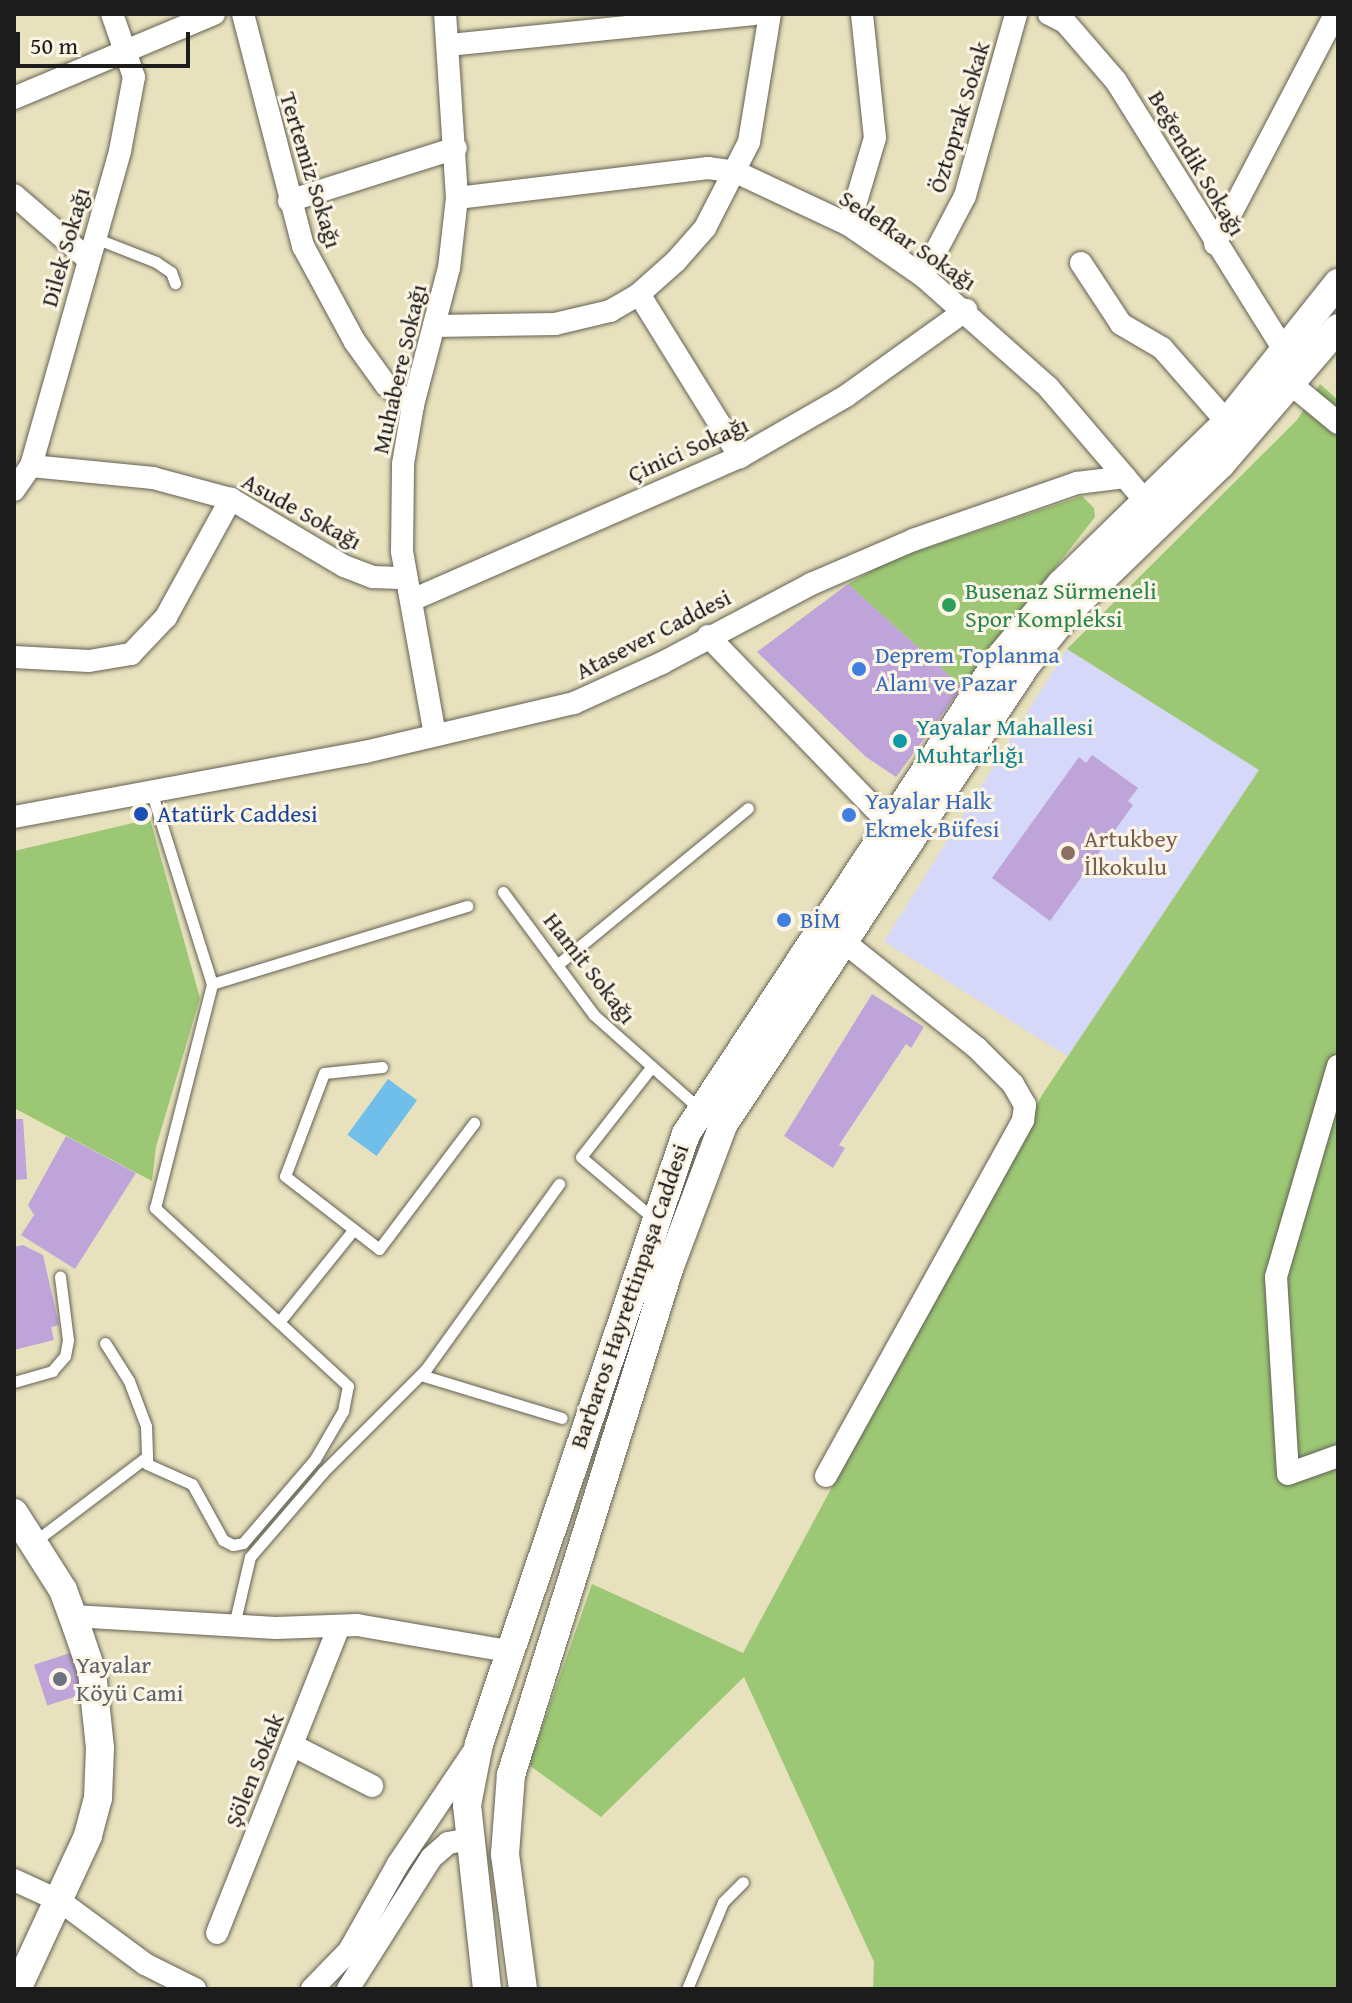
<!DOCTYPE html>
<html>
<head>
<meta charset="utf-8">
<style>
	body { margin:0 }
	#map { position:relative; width:1352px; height:2003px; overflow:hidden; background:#e8e1bd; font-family:"Gentium Book Plus",serif }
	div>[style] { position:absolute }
	.built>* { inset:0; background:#d5d8f9; transform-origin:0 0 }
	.green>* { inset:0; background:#9cc774 }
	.water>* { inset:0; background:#70beea; transform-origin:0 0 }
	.building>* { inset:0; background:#bfa4d9; transform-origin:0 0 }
	.roads { filter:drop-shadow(0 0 2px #636154) drop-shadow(0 0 2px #636154) }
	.service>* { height:11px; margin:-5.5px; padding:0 5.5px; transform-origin:5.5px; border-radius:5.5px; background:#fff }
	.minor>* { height:22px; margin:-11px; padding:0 11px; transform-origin:11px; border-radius:11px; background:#fff }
	.tertiary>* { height:28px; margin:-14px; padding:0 14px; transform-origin:14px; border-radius:14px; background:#fff }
	.dots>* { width:22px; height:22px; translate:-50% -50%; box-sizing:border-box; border:4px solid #fcf5e5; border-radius:50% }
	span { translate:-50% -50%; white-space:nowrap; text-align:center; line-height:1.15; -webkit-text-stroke:6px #fcf5e5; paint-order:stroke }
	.street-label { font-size:24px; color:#1c1c1c }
	.leisure-label { font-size:24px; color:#27864d }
	.left { translate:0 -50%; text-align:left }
	.shop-label { font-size:24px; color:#366cbe }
	.culture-label { font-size:24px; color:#0d838f }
	.transit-label { font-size:24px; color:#164399 }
	.education-label { font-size:24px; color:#785e54 }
	.worship-label { font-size:24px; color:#5b616d }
	.frame { position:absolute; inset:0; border:16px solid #1c1c1c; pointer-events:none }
	.scale { position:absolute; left:16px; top:32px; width:174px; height:36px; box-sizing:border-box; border:4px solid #1c1c1c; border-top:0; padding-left:10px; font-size:24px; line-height:28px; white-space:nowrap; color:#1c1c1c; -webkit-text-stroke:6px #fcf5e5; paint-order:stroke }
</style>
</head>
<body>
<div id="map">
	<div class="built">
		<i style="left:1067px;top:649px;width:227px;height:345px;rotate:32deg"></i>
	</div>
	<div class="green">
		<i style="clip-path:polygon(1320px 384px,1338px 400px,1338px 1989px,873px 1989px,874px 1962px,744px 1677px,601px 1817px,529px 1765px,592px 1584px,743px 1653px,1042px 1095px,1259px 770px,1067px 649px,1297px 420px)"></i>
		<i style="clip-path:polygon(1082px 496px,1094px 508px,1095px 517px,962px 687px,848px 584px,891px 560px)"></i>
		<i style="clip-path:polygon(150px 819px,200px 998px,156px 1147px,152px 1181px,14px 1108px,14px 851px)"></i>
	</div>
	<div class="water">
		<i style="left:388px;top:1079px;width:36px;height:69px;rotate:36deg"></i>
	</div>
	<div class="building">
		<i style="clip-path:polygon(848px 584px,962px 687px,896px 777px,866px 757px,757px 652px)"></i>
		<i style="clip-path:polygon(1092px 755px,1138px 788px,1128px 801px,1133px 805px,1050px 921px,992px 878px,1079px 757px,1086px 763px)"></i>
		<i style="clip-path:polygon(872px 994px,924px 1027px,911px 1048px,906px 1044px,839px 1145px,845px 1148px,833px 1168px,784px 1136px)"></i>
		<i style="clip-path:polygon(14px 1119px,23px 1119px,27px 1179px,14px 1180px)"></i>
		<i style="clip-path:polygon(66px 1136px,136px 1173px,75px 1269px,21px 1235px,34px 1215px,28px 1205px)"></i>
		<i style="clip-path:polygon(23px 1245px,43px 1255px,59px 1325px,51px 1327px,54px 1340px,14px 1350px,14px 1247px)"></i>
		<i style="left:73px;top:1652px;width:43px;height:41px;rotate:72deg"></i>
	</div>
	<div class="roads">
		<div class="service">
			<i style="left:95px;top:238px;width:66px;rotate:21.5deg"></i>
			<i style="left:156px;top:262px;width:18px;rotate:34deg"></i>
			<i style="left:171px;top:272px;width:12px;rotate:70deg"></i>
			<i style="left:503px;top:892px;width:153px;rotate:53.5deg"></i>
			<i style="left:594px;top:1015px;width:142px;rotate:41.6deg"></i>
			<i style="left:557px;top:965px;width:247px;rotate:-39.4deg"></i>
			<i style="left:212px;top:984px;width:267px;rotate:-17deg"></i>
			<i style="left:382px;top:1067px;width:58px;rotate:174.1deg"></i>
			<i style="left:324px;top:1073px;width:110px;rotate:110.7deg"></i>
			<i style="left:285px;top:1176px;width:119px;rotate:37.8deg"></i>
			<i style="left:379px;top:1249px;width:158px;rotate:-53deg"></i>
			<i style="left:649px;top:1070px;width:110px;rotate:128deg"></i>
			<i style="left:581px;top:1157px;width:96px;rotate:40.3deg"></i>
			<i style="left:279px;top:1322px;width:119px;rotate:-51.1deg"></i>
			<i style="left:105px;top:1343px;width:45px;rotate:57.7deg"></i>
			<i style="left:129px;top:1381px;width:48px;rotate:69.3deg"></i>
			<i style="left:146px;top:1426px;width:38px;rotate:88deg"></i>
			<i style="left:147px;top:1464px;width:49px;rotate:24deg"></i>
			<i style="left:192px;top:1484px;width:64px;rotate:61deg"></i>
			<i style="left:223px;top:1540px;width:11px;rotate:27deg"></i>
			<i style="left:233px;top:1545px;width:10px;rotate:-11deg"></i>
			<i style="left:243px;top:1543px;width:111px;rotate:-49.4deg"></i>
			<i style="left:315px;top:1459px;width:56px;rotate:-59.7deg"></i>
			<i style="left:343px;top:1411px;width:25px;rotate:-79deg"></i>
			<i style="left:348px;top:1386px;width:263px;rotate:-137.3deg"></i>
			<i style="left:155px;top:1208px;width:231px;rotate:-75.7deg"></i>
			<i style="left:212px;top:984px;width:202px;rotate:-107.5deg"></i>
			<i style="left:421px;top:1375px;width:147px;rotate:17deg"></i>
			<i style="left:14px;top:1382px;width:40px;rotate:-16deg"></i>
			<i style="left:52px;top:1371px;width:20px;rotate:-49deg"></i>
			<i style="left:65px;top:1356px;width:16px;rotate:-79deg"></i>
			<i style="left:68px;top:1340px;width:64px;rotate:-97.2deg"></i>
			<i style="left:34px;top:1542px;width:139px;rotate:-37.1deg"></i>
			<i style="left:234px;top:1625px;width:70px;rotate:-76.8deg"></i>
			<i style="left:250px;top:1557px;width:112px;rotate:-49.3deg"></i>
			<i style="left:323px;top:1472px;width:146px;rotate:-45deg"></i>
			<i style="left:426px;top:1369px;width:228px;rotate:-54.3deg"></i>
			<i style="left:687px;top:1989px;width:94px;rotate:-67.5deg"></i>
			<i style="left:723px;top:1902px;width:28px;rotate:-45deg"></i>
		</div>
		<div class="minor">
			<i style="left:243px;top:14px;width:240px;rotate:75.5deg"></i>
			<i style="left:303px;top:246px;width:109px;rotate:61.6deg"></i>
			<i style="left:355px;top:342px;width:53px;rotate:54.2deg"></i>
			<i style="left:386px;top:385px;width:34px;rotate:37deg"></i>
			<i style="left:1049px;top:14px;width:18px;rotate:27deg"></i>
			<i style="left:1065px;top:22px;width:78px;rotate:49.2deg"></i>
			<i style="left:1116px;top:81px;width:321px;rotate:58deg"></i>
			<i style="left:449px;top:45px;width:306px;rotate:-5.8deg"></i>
			<i style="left:14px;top:98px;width:217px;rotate:-22.8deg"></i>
			<i style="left:14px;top:195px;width:98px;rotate:40.9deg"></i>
			<i style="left:457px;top:198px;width:253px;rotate:-6.8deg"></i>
			<i style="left:708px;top:168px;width:28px;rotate:8deg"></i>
			<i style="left:736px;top:172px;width:125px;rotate:25.1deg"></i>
			<i style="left:849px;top:225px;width:90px;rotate:34.6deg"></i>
			<i style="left:923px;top:276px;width:167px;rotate:41.6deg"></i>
			<i style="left:1048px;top:387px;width:118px;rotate:49.5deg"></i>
			<i style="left:289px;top:201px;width:175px;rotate:-17.6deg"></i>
			<i style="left:849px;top:225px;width:91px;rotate:-73.4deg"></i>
			<i style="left:875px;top:138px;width:125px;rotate:-96deg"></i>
			<i style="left:1215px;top:244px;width:259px;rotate:-62.4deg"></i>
			<i style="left:1081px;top:263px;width:73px;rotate:56.7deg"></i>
			<i style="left:1121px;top:324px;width:48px;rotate:30.3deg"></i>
			<i style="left:1162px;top:348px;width:98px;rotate:48.7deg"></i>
			<i style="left:923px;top:276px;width:90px;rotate:-62.3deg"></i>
			<i style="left:965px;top:196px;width:189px;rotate:-74.3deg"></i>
			<i style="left:639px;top:294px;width:192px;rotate:58.2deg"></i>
			<i style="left:434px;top:326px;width:121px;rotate:-0.9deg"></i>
			<i style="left:555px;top:324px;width:57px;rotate:-13.3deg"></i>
			<i style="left:610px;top:311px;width:34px;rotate:-30deg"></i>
			<i style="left:639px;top:294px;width:50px;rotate:-41.7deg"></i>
			<i style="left:676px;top:261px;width:44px;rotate:-48.7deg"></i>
			<i style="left:705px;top:228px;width:97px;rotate:-62.9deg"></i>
			<i style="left:749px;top:142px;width:130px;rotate:-80.7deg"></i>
			<i style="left:1280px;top:375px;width:75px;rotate:39.6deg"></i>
			<i style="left:31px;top:466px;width:123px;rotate:5.6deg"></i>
			<i style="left:153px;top:478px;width:81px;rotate:15.1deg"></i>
			<i style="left:231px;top:499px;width:131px;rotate:30.7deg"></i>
			<i style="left:344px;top:566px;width:31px;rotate:21deg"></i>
			<i style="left:373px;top:577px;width:33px;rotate:2deg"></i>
			<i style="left:14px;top:490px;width:29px;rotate:-55deg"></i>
			<i style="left:31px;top:466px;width:327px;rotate:-74.2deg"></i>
			<i style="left:120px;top:151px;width:75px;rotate:-79.3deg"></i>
			<i style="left:134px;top:77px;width:67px;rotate:-109.2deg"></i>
			<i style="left:412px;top:600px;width:358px;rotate:-23.6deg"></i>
			<i style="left:740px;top:457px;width:122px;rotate:-29.9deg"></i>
			<i style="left:846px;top:396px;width:148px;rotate:-35.6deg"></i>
			<i style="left:708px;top:636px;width:275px;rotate:46deg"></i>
			<i style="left:14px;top:657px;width:75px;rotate:3.1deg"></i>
			<i style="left:89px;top:661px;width:43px;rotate:-9.5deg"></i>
			<i style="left:131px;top:654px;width:51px;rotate:-46.6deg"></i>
			<i style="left:166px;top:617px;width:135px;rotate:-61.2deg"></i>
			<i style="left:435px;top:735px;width:187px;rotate:-100.2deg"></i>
			<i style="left:402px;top:551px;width:87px;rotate:-89.3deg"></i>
			<i style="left:403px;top:464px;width:60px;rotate:-80.4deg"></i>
			<i style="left:413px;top:405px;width:142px;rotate:-75.3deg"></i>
			<i style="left:449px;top:268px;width:70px;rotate:-83.5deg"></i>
			<i style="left:457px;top:198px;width:184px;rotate:-93.7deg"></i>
			<i style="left:14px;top:817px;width:357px;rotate:-10.5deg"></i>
			<i style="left:365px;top:752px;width:215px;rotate:-13.2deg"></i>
			<i style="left:574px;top:703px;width:97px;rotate:-24.4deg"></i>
			<i style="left:662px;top:663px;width:169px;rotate:-27.9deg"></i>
			<i style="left:811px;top:584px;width:111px;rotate:-23.3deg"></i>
			<i style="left:913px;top:540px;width:174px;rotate:-19.2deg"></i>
			<i style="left:1077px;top:483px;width:48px;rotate:-7.1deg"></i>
			<i style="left:1125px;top:477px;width:33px;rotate:50deg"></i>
			<i style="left:1338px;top:1066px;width:220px;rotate:106.4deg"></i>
			<i style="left:1276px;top:1277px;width:197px;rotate:86.5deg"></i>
			<i style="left:1288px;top:1474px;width:53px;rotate:-19.8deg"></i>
			<i style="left:826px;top:1476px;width:407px;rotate:-61deg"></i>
			<i style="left:1023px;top:1120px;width:15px;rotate:-82deg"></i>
			<i style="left:1025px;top:1105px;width:24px;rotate:-120deg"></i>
			<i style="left:1013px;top:1084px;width:51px;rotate:-135deg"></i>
			<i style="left:977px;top:1048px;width:171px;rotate:-141.4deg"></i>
			<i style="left:73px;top:1616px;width:203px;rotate:3.4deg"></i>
			<i style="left:276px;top:1628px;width:81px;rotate:-2.1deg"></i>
			<i style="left:357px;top:1625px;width:152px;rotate:9.8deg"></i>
			<i style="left:292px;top:1745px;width:90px;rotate:27.1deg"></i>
			<i style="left:14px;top:1880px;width:51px;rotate:24.5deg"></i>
			<i style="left:60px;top:1901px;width:106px;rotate:36.5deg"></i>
			<i style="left:145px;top:1964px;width:56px;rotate:26.6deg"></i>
			<i style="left:217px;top:1933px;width:330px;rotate:-68.3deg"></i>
			<i style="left:312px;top:1989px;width:53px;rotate:-45.8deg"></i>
			<i style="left:349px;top:1951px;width:100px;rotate:-60.6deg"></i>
			<i style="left:398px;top:1864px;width:140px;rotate:-56.1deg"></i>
			<i style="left:348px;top:1989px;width:155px;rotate:-57.6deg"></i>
			<i style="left:431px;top:1858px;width:23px;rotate:-41deg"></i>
			<i style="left:448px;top:1843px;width:22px;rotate:-10deg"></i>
		</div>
		<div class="tertiary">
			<i style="left:14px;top:1513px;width:91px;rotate:57.5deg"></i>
			<i style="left:63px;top:1590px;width:40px;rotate:69.8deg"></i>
			<i style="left:77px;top:1628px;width:46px;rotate:71.2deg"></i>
			<i style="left:92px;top:1672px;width:76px;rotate:84deg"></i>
			<i style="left:100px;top:1748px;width:50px;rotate:92.3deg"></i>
			<i style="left:98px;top:1798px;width:39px;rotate:105deg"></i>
			<i style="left:88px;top:1836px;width:169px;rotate:114.9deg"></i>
			<i style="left:487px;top:1989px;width:185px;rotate:-96.2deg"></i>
			<i style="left:467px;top:1805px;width:62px;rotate:-78.9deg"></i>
			<i style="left:479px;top:1744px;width:644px;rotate:-71.26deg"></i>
			<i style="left:686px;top:1134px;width:572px;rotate:-56.62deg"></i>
			<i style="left:1001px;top:656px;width:94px;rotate:-50.2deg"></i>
			<i style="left:1061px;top:584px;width:232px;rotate:-44.3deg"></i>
			<i style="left:1227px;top:422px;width:178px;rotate:-51.4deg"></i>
			<i style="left:523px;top:1989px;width:136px;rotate:-97.6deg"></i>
			<i style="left:505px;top:1854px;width:79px;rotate:-85.7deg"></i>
			<i style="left:511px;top:1775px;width:530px;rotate:-72.66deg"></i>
			<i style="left:669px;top:1269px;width:154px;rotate:-69.4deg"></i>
			<i style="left:723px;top:1125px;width:551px;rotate:-56.63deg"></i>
			<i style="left:1026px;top:665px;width:73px;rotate:-51.1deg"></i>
			<i style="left:1072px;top:608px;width:207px;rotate:-44deg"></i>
			<i style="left:1221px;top:464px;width:179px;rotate:-49.3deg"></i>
		</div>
	</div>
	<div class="dots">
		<i style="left:949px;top:605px;background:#2e9e5b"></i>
		<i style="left:859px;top:669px;background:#3f7fe0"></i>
		<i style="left:900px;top:741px;background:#0f9aa8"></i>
		<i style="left:141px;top:814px;background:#1a4fb4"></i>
		<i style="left:849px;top:815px;background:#3f7fe0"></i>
		<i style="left:1068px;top:853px;background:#8d6e63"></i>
		<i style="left:784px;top:920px;background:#3f7fe0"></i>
		<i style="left:60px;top:1679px;background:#6b7280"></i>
	</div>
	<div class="street-label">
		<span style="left:959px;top:117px;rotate:-73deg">Öztoprak Sokak</span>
		<span style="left:1197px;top:163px;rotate:59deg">Beğendik Sokağı</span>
		<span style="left:311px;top:170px;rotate:73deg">Tertemiz Sokağı</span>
		<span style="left:908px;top:240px;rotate:34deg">Sedefkar Sokağı</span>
		<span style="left:65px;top:247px;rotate:-74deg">Dilek Sokağı</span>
		<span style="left:399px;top:369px;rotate:-77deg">Muhabere Sokağı</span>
		<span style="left:688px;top:449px;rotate:-24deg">Çinici Sokağı</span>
		<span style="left:302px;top:511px;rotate:29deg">Asude Sokağı</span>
		<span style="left:653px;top:634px;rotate:-27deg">Atasever Caddesi</span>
		<span style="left:590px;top:968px;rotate:52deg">Hamit Sokağı</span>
		<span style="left:629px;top:1296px;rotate:-71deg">Barbaros Hayrettinpaşa Caddesi</span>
		<span style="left:254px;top:1770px;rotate:-68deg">Şölen Sokak</span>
	</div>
	<div class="leisure-label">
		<span class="left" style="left:965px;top:605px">Busenaz Sürmeneli<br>Spor Kompleksi</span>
	</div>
	<div class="shop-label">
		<span class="left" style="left:875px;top:669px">Deprem Toplanma<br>Alanı ve Pazar</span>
		<span class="left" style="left:865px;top:815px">Yayalar Halk<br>Ekmek Büfesi</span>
		<span class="left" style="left:800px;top:920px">BİM</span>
	</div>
	<div class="culture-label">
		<span class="left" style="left:916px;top:741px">Yayalar Mahallesi<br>Muhtarlığı</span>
	</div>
	<div class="transit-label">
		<span class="left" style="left:157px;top:814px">Atatürk Caddesi̇</span>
	</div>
	<div class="education-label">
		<span class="left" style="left:1084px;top:853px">Artukbey<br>İlkokulu</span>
	</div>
	<div class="worship-label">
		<span class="left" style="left:76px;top:1679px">Yayalar<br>Köyü Cami</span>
	</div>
	<div class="frame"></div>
	<div class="scale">50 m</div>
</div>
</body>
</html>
